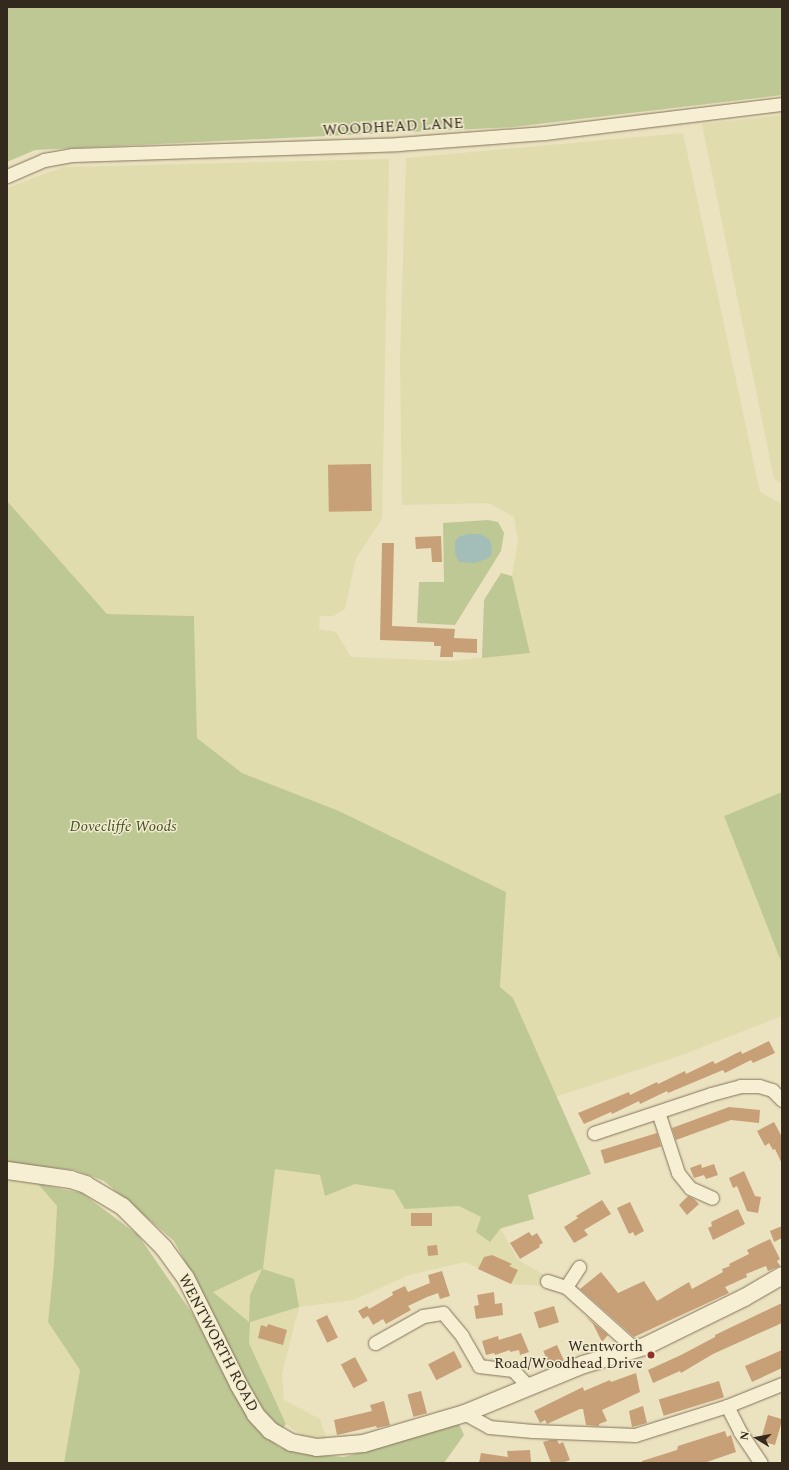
<!DOCTYPE html>
<html>
<head>
<meta charset="utf-8">
<style>
	body { margin:0 }
	#map { position:relative; width:789px; height:1470px; overflow:hidden; background:#ebe2c0; font-family:Spectral,serif }
	div>[style] { position:absolute }
	.farmland>* { inset:0; background:#e0dcae }
	.green>* { inset:0; background:#bec895 }
	.water>* { inset:0; background:#a3bdb8 }
	.building>* { inset:0; background:#c7a078; transform-origin:0 0 }
	.roads { filter:drop-shadow(0 0 1px #837359) drop-shadow(0 0 1px #837359) }
	.minor>* { height:13px; margin:-6.5px; padding:0 6.5px; transform-origin:6.5px; border-radius:6.5px; background:#f6efd3 }
	.tertiary>* { height:17px; margin:-8.5px; padding:0 8.5px; transform-origin:8.5px; border-radius:8.5px; background:#f6efd3 }
	.dots>* { width:11px; height:11px; translate:-50% -50%; box-sizing:border-box; border:2px solid #f3eccf; border-radius:50% }
	span { translate:-50% -50%; white-space:nowrap; text-align:center; line-height:1.15; -webkit-text-stroke:3px #f3eccf; paint-order:stroke }
	.street-label { font-size:15px; color:#332a1d }
	.park-label { font-size:15px; color:#404f25; font-style:italic }
	.poi-label { font-size:15px; color:#332a1d }
	.right { translate:-100% -50%; text-align:right }
	.frame { position:absolute; inset:0; border:8px solid #332a1d; pointer-events:none }
	.north { position:absolute; left:737px; top:1418px; width:40px; height:40px; -webkit-text-stroke:3px #f3eccf; paint-order:stroke; rotate:281deg; font-size:11px; font-weight:700; line-height:16px; text-align:center; color:#332a1d }
	.north::after { content:''; display:block; margin:auto; width:14px; height:18px; background:#332a1d; clip-path:polygon(50% 0,100% 100%,50% 72%,0 100%) }
</style>
</head>
<body>
<div id="map">
	<div class="farmland">
		<i style="clip-path:polygon(782px 115px,782px 483px,774px 479px,702px 124px)"></i>
		<i style="clip-path:polygon(683px 133px,760px 492px,782px 504px,782px 792px,724px 816px,782px 964px,782px 1016px,682px 1055px,555px 1097px,513px 998px,500px 987px,506px 892px,339px 811px,242px 773px,197px 738px,194px 616px,107px 614px,7px 501px,7px 188px,63px 167px,389px 159px,382px 519px,356px 558px,345px 609px,333px 616px,320px 616px,319px 629px,336px 632px,351px 657px,452px 661px,530px 652px,512px 576px,518px 541px,514px 517px,488px 503px,402px 505px,400px 361px,406px 158px)"></i>
		<i style="clip-path:polygon(275px 1168px,320px 1175px,534px 1219px,501px 1229px,518px 1260px,548px 1277px,545px 1286px,511px 1284px,465px 1262px,409px 1275px,353px 1300px,299px 1307px,282px 1374px,284px 1400px,320px 1419px,327px 1440px,302px 1436px,286px 1424px,249px 1343px,249px 1322px,212px 1292px,263px 1269px)"></i>
		<i style="clip-path:polygon(7px 1180px,38px 1184px,57px 1206px,54px 1263px,48px 1322px,80px 1370px,64px 1463px,7px 1463px)"></i>
	</div>
	<div class="green">
		<i style="clip-path:polygon(7px 7px,782px 7px,782px 95px,513px 127px,35px 150px,7px 162px)"></i>
		<i style="clip-path:polygon(evenodd,7px 501px,107px 614px,194px 616px,197px 738px,242px 773px,339px 811px,506px 892px,500px 987px,513px 998px,591px 1174px,528px 1195px,534px 1219px,501px 1228px,490px 1242px,476px 1232px,481px 1217px,459px 1206px,405px 1209px,394px 1190px,355px 1184px,325px 1196px,320px 1175px,275px 1169px,263px 1269px,294px 1279px,299px 1307px,250px 1322px,249px 1343px,286px 1424px,282px 1430px,257px 1410px,207px 1303px,174px 1241px,104px 1181px,75px 1170px,7px 1163px,7px 501px,262px 1269px,250px 1295px,249px 1322px,213px 1292px,262px 1269px)"></i>
		<i style="clip-path:polygon(488px 520px,498px 522px,504px 533px,501px 551px,455px 625px,417px 623px,419px 582px,444px 582px,443px 523px)"></i>
		<i style="clip-path:polygon(501px 573px,512px 576px,530px 653px,482px 658px,484px 600px)"></i>
		<i style="clip-path:polygon(782px 792px,782px 964px,724px 816px)"></i>
		<i style="clip-path:polygon(38px 1184px,82px 1193px,138px 1235px,194px 1316px,249px 1420px,279px 1447px,302px 1454px,344px 1457px,459px 1424px,464px 1435px,444px 1463px,64px 1463px,80px 1370px,48px 1322px,54px 1263px,57px 1206px)"></i>
	</div>
	<div class="water">
		<i style="clip-path:polygon(468px 534px,480px 534px,489px 539px,492px 547px,491px 556px,484px 560px,474px 563px,459px 562px,455px 553px,455px 542px,458px 537px)"></i>
	</div>
	<div class="building">
		<i style="left:371px;top:464px;width:47px;height:43px;rotate:89deg"></i>
		<i style="clip-path:polygon(441px 536px,442px 562px,432px 562px,431px 548px,416px 549px,415px 537px)"></i>
		<i style="clip-path:polygon(382px 543px,394px 543px,392px 626px,455px 629px,454px 638px,477px 639px,477px 653px,453px 652px,453px 657px,440px 657px,441px 646px,434px 646px,434px 642px,380px 640px)"></i>
		<i style="clip-path:polygon(769px 1041px,775px 1053px,753px 1063px,751px 1060px,725px 1073px,723px 1070px,668px 1093px,667px 1091px,640px 1104px,639px 1101px,612px 1114px,611px 1112px,584px 1124px,578px 1113px,629px 1092px,630px 1095px,657px 1082px,658px 1084px,685px 1071px,686px 1074px,713px 1061px,715px 1064px,741px 1051px,742px 1054px)"></i>
		<i style="clip-path:polygon(729px 1107px,760px 1110px,759px 1123px,731px 1120px,676px 1140px,672px 1128px)"></i>
		<i style="clip-path:polygon(774px 1122px,782px 1137px,782px 1164px,775px 1149px,773px 1150px,769px 1143px,765px 1146px,757px 1131px)"></i>
		<i style="left:657px;top:1133px;width:14px;height:59px;rotate:73deg"></i>
		<i style="clip-path:polygon(701px 1164px,702px 1168px,714px 1164px,718px 1175px,706px 1179px,704px 1175px,694px 1178px,690px 1168px)"></i>
		<i style="clip-path:polygon(744px 1171px,755px 1196px,761px 1197px,758px 1213px,747px 1211px,737px 1186px,733px 1188px,729px 1178px)"></i>
		<i style="clip-path:polygon(688px 1196px,694px 1199px,699px 1204px,687px 1215px,679px 1205px)"></i>
		<i style="clip-path:polygon(602px 1200px,611px 1214px,584px 1230px,588px 1235px,574px 1243px,564px 1227px,578px 1218px,576px 1216px)"></i>
		<i style="clip-path:polygon(630px 1202px,644px 1231px,635px 1236px,633px 1232px,629px 1234px,617px 1208px)"></i>
		<i style="clip-path:polygon(738px 1209px,745px 1224px,713px 1240px,708px 1228px,712px 1226px,711px 1222px)"></i>
		<i style="left:432px;top:1213px;width:13px;height:21px;rotate:90deg"></i>
		<i style="clip-path:polygon(782px 1226px,782px 1238px,774px 1242px,770px 1231px)"></i>
		<i style="clip-path:polygon(529px 1232px,532px 1236px,537px 1233px,543px 1243px,539px 1245px,540px 1247px,520px 1259px,510px 1243px)"></i>
		<i style="clip-path:polygon(770px 1239px,780px 1259px,777px 1261px,780px 1266px,768px 1271px,766px 1266px,746px 1274px,747px 1277px,725px 1287px,729px 1293px,634px 1337px,580px 1289px,601px 1272px,618px 1293px,644px 1281px,657px 1301px,689px 1282px,692px 1289px,723px 1272px,722px 1269px,730px 1266px,729px 1264px,749px 1254px,747px 1250px)"></i>
		<i style="left:437px;top:1245px;width:10px;height:10px;rotate:84deg"></i>
		<i style="clip-path:polygon(492px 1255px,512px 1264px,509px 1266px,518px 1270px,511px 1284px,478px 1269px,484px 1257px)"></i>
		<i style="clip-path:polygon(442px 1271px,450px 1296px,440px 1299px,438px 1293px,427px 1297px,408px 1306px,411px 1310px,386px 1324px,383px 1319px,373px 1325px,368px 1316px,363px 1319px,358px 1311px,367px 1306px,369px 1309px,393px 1295px,392px 1292px,405px 1286px,408px 1292px,430px 1283px,428px 1275px)"></i>
		<i style="clip-path:polygon(494px 1292px,495px 1304px,502px 1303px,503px 1315px,476px 1319px,474px 1306px,479px 1305px,477px 1295px)"></i>
		<i style="clip-path:polygon(782px 1303px,782px 1323px,713px 1354px,681px 1373px,680px 1371px,653px 1383px,648px 1370px,681px 1355px,715px 1337px,715px 1335px)"></i>
		<i style="left:554px;top:1306px;width:17px;height:21px;rotate:73deg"></i>
		<i style="left:327px;top:1315px;width:25px;height:12px;rotate:64deg"></i>
		<i style="clip-path:polygon(585px 1316px,608px 1335px,602px 1342px,593px 1324px)"></i>
		<i style="clip-path:polygon(268px 1324px,287px 1330px,283px 1345px,258px 1338px,261px 1325px,267px 1327px)"></i>
		<i style="clip-path:polygon(521px 1333px,529px 1352px,520px 1355px,519px 1350px,510px 1352px,510px 1350px,495px 1355px,494px 1353px,486px 1355px,482px 1341px,498px 1336px,499px 1340px)"></i>
		<i style="left:557px;top:1345px;width:17px;height:15px;rotate:66deg"></i>
		<i style="clip-path:polygon(782px 1350px,782px 1368px,752px 1382px,745px 1366px)"></i>
		<i style="left:454px;top:1351px;width:18px;height:29px;rotate:63deg"></i>
		<i style="left:355px;top:1357px;width:27px;height:16px;rotate:62deg"></i>
		<i style="clip-path:polygon(636px 1373px,640px 1392px,602px 1410px,607px 1421px,599px 1424px,599px 1426px,586px 1425px,583px 1409px,580px 1409px,547px 1424px,545px 1420px,540px 1423px,534px 1411px,583px 1387px,584px 1391px,610px 1380px,611px 1382px)"></i>
		<i style="left:719px;top:1381px;width:17px;height:63px;rotate:73deg"></i>
		<i style="left:421px;top:1391px;width:23px;height:14px;rotate:75deg"></i>
		<i style="clip-path:polygon(384px 1401px,390px 1425px,377px 1428px,376px 1426px,337px 1435px,334px 1420px,372px 1411px,370px 1405px)"></i>
		<i style="clip-path:polygon(643px 1406px,647px 1423px,632px 1427px,629px 1411px)"></i>
		<i style="left:768px;top:1415px;width:15px;height:27px;rotate:16deg"></i>
		<i style="clip-path:polygon(725px 1431px,727px 1437px,731px 1435px,736px 1452px,704px 1463px,642px 1463px,642px 1461px,677px 1450px,678px 1446px)"></i>
		<i style="clip-path:polygon(550px 1440px,557px 1440px,559px 1444px,563px 1442px,570px 1460px,562px 1463px,551px 1463px,543px 1442px)"></i>
		<i style="clip-path:polygon(530px 1450px,531px 1462px,479px 1463px,481px 1453px,508px 1457px,507px 1451px)"></i>
	</div>
	<div class="roads">
		<div class="minor">
			<i style="left:7px;top:176px;width:40px;rotate:-23.4deg"></i>
			<i style="left:44px;top:160px;width:29px;rotate:-10deg"></i>
			<i style="left:73px;top:155px;width:325px;rotate:-1.9deg"></i>
			<i style="left:398px;top:144px;width:147px;rotate:-4.3deg"></i>
			<i style="left:545px;top:133px;width:239px;rotate:-7deg"></i>
			<i style="left:658px;top:1112px;width:64px;rotate:71.8deg"></i>
			<i style="left:678px;top:1173px;width:19px;rotate:51deg"></i>
			<i style="left:690px;top:1188px;width:24px;rotate:24deg"></i>
			<i style="left:594px;top:1133px;width:123px;rotate:-18.4deg"></i>
			<i style="left:711px;top:1094px;width:30px;rotate:-15deg"></i>
			<i style="left:740px;top:1086px;width:19px"></i>
			<i style="left:759px;top:1086px;width:14px;rotate:17deg"></i>
			<i style="left:772px;top:1090px;width:14px;rotate:45deg"></i>
			<i style="left:547px;top:1281px;width:20px;rotate:18deg"></i>
			<i style="left:566px;top:1287px;width:93px;rotate:41.9deg"></i>
			<i style="left:566px;top:1287px;width:24px;rotate:-57deg"></i>
			<i style="left:375px;top:1343px;width:55px;rotate:-29.4deg"></i>
			<i style="left:423px;top:1316px;width:20px;rotate:-9deg"></i>
			<i style="left:443px;top:1313px;width:30px;rotate:50deg"></i>
			<i style="left:462px;top:1336px;width:34px;rotate:60deg"></i>
			<i style="left:479px;top:1366px;width:34px;rotate:7deg"></i>
			<i style="left:513px;top:1370px;width:22px;rotate:47deg"></i>
			<i style="left:727px;top:1406px;width:29px;rotate:63deg"></i>
			<i style="left:740px;top:1432px;width:37px;rotate:56deg"></i>
			<i style="left:464px;top:1413px;width:29px;rotate:29deg"></i>
			<i style="left:489px;top:1427px;width:44px;rotate:5.2deg"></i>
			<i style="left:533px;top:1431px;width:102px;rotate:2.2deg"></i>
			<i style="left:635px;top:1435px;width:96px;rotate:-17.5deg"></i>
			<i style="left:727px;top:1406px;width:59px;rotate:-21.8deg"></i>
		</div>
		<div class="tertiary">
			<i style="left:7px;top:1170px;width:64px;rotate:8.1deg"></i>
			<i style="left:70px;top:1179px;width:16px;rotate:18deg"></i>
			<i style="left:85px;top:1184px;width:43px;rotate:30.7deg"></i>
			<i style="left:122px;top:1206px;width:58px;rotate:45deg"></i>
			<i style="left:163px;top:1247px;width:37px;rotate:54deg"></i>
			<i style="left:185px;top:1277px;width:119px;rotate:63.6deg"></i>
			<i style="left:238px;top:1384px;width:34px;rotate:60deg"></i>
			<i style="left:255px;top:1414px;width:22px;rotate:47deg"></i>
			<i style="left:270px;top:1430px;width:24px;rotate:30deg"></i>
			<i style="left:291px;top:1442px;width:25px;rotate:11deg"></i>
			<i style="left:316px;top:1447px;width:47px;rotate:-4.9deg"></i>
			<i style="left:363px;top:1443px;width:105px;rotate:-16.5deg"></i>
			<i style="left:464px;top:1413px;width:129px;rotate:-22.4deg"></i>
			<i style="left:583px;top:1364px;width:64px;rotate:-16.4deg"></i>
			<i style="left:644px;top:1346px;width:111px;rotate:-26.1deg"></i>
			<i style="left:744px;top:1297px;width:44px;rotate:-30.1deg"></i>
		</div>
	</div>
	<div class="dots">
		<i style="left:651px;top:1355px;background:#8e342d"></i>
	</div>
	<div class="street-label">
		<span style="left:393px;top:127px;rotate:-3deg">WOODHEAD LANE</span>
		<span style="left:218px;top:1343px;rotate:62deg">WENTWORTH ROAD</span>
	</div>
	<div class="park-label">
		<span style="left:123px;top:827px">Dovecliffe Woods</span>
	</div>
	<div class="poi-label">
		<span class="right" style="left:643px;top:1355px">Wentworth<br>Road/Woodhead Drive</span>
	</div>
	<div class="frame"></div>
	<div class="north">N</div>
</div>
</body>
</html>
